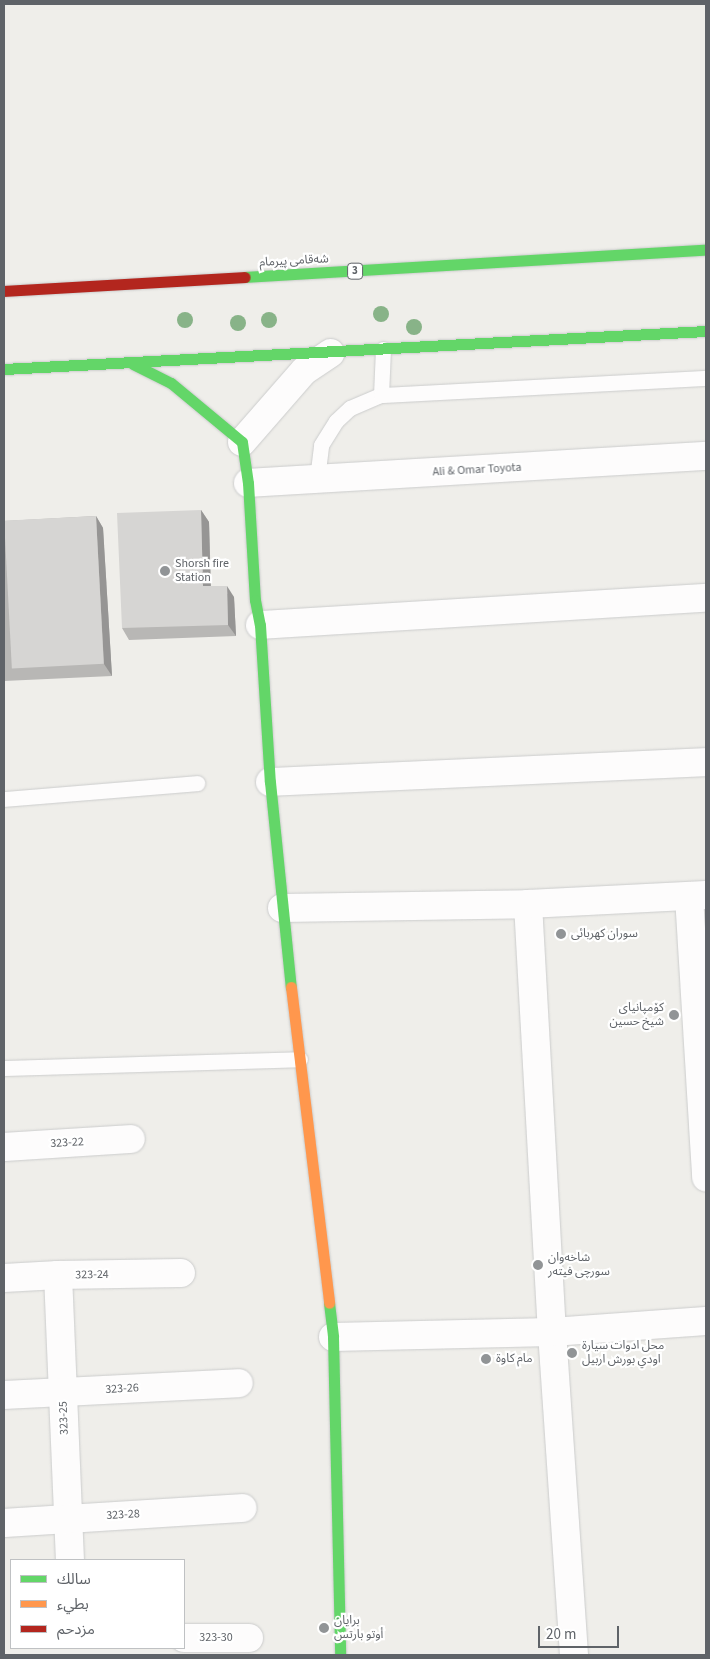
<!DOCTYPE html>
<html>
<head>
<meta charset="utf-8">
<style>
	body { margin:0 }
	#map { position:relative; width:710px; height:1659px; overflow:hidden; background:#efeeea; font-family:"Source Sans 3","Noto Sans Arabic",sans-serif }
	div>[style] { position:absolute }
	.roads { filter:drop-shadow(0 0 1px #cbcccc) drop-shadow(0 0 1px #cbcccc) }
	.lane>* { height:15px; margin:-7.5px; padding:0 7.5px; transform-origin:7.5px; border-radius:7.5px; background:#fdfcfc }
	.street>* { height:28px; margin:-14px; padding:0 14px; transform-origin:14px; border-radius:14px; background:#fdfcfc }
	.fast>* { height:11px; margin:-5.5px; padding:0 5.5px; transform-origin:5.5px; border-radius:5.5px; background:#63d668 }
	.slow>* { height:11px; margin:-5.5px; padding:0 5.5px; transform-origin:5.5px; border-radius:5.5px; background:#ff974d }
	.jam>* { height:11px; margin:-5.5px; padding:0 5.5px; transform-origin:5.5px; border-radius:5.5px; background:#b3261e }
	.trees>* { width:16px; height:16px; margin:-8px; border-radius:50%; background:#88b388 }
	.wall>* { inset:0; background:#b8b7b5 }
	.shaded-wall>* { inset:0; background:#969594 }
	.building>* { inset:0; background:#d6d5d3; transform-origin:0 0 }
	.dots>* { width:14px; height:14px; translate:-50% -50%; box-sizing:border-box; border:2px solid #fff; border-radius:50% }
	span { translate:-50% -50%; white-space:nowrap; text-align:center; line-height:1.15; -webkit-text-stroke:4.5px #fff; paint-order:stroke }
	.shield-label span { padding:1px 4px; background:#fff; border:1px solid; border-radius:4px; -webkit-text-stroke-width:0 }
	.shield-label { font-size:11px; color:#5f6368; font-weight:700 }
	.street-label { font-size:12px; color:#5f6368 }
	.poi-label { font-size:12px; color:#5f6368 }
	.left { translate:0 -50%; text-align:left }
	.right { translate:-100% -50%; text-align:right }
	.frame { position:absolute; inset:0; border:5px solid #5f6368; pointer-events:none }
	.legend { position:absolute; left:10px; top:1559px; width:175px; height:90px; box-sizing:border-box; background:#fff; border:1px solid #bfc1c3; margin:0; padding:6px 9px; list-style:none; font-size:15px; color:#5f6368 }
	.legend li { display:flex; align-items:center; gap:10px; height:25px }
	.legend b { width:25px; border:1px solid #bfc1c3 }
	.scale { position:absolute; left:538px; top:1626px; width:81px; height:22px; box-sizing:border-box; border:2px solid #5f6368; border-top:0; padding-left:6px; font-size:15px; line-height:18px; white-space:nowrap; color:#5f6368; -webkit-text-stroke:4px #fff; paint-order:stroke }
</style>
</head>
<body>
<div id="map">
	<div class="roads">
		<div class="lane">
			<i style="left:381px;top:395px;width:46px;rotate:-87.5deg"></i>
			<i style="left:317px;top:479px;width:34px;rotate:-83deg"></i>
			<i style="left:321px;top:445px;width:28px;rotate:-58deg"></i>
			<i style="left:336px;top:421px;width:19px;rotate:-43deg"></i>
			<i style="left:350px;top:408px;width:34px;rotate:-23deg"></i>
			<i style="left:381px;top:395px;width:325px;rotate:-3deg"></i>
			<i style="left:4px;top:799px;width:194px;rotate:-4.7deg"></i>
			<i style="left:4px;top:1068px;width:296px;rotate:-1.7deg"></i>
		</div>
		<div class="street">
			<i style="left:242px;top:442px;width:94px;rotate:-48.9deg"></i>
			<i style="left:304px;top:371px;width:32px;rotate:-34deg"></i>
			<i style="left:248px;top:483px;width:459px;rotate:-3.4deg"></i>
			<i style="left:260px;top:625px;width:447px;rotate:-3.5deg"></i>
			<i style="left:270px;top:782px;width:436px;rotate:-2.6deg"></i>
			<i style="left:689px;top:896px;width:282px;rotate:86.5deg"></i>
			<i style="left:528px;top:904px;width:429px;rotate:86.8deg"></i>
			<i style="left:552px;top:1332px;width:324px;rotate:86.1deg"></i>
			<i style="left:282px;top:908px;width:246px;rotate:-0.9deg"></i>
			<i style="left:528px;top:904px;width:178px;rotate:-2.9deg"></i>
			<i style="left:4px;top:1147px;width:127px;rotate:-3.6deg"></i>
			<i style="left:58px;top:1275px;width:285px;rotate:87.6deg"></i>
			<i style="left:4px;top:1278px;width:54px;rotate:-3.2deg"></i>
			<i style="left:58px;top:1275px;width:123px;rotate:-0.9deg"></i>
			<i style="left:333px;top:1337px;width:219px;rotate:-1.3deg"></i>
			<i style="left:552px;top:1332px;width:154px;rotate:-4.1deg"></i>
			<i style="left:4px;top:1395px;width:235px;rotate:-2.9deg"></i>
			<i style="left:4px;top:1523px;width:239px;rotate:-3.6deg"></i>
			<i style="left:184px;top:1638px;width:65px"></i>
		</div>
		<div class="fast">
			<i style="left:245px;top:277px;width:462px;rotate:-3.4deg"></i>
			<i style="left:133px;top:364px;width:42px;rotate:26.6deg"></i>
			<i style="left:171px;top:383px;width:92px;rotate:39.7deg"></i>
			<i style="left:242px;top:442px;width:41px;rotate:81.7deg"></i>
			<i style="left:248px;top:483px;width:117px;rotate:86.6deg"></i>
			<i style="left:255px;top:600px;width:25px;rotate:79deg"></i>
			<i style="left:260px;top:625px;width:157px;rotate:86.4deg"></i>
			<i style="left:270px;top:782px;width:206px;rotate:84.2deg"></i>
			<i style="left:4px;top:369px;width:703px;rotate:-3.1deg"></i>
			<i style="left:329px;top:1303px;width:34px;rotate:83deg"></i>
			<i style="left:333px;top:1337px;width:318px;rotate:88.7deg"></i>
		</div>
		<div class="slow">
			<i style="left:291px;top:987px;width:318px;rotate:83.1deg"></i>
		</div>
		<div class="jam">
			<i style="left:4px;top:291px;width:241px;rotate:-3.3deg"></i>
		</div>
	</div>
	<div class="trees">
		<i style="left:381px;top:314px"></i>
		<i style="left:185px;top:320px"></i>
		<i style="left:269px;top:320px"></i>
		<i style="left:238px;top:323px"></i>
		<i style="left:414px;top:327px"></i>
	</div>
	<div class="wall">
		<i style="clip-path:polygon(201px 510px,209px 522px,211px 586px,234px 597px,236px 636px,129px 640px,122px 628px)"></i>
		<i style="clip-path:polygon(96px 516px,103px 528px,112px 676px,4px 681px,4px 521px)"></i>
	</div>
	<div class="shaded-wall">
		<i style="clip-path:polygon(201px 510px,209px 522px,211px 598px,203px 586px)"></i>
		<i style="clip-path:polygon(96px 516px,103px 528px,112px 676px,104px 664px)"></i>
		<i style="clip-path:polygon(227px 586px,234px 597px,236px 636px,228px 625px)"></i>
	</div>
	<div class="building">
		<i style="clip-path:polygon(201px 510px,203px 586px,227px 586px,228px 625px,122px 628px,117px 513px)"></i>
		<i style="left:96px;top:516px;width:148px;height:92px;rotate:87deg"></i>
	</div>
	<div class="dots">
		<i style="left:165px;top:571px;background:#919496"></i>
		<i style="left:561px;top:934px;background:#919496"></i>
		<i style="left:674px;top:1015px;background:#919496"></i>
		<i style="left:538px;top:1265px;background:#919496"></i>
		<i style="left:572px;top:1353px;background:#919496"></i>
		<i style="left:486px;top:1359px;background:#919496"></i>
		<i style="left:324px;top:1628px;background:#919496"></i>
	</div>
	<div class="shield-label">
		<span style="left:355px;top:271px">3</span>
	</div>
	<div class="street-label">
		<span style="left:294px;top:261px;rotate:-3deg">شەقامی پیرمام</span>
		<span style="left:477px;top:470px;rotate:-3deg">Ali &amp; Omar Toyota</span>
		<span style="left:67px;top:1143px;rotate:-3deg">323-22</span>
		<span style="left:92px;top:1275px;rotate:-1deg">323-24</span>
		<span style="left:122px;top:1389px;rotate:-3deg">323-26</span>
		<span style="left:64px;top:1418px;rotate:-92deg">323-25</span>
		<span style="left:123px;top:1515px;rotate:-3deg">323-28</span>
		<span style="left:216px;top:1638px">323-30</span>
	</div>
	<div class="poi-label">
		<span class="left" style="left:175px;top:571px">Shorsh fire<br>Station</span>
		<span class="left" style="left:571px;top:934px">سوران کهربائی</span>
		<span class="right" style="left:664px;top:1015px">کۆمپانیای<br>شیخ حسین</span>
		<span class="left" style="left:548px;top:1265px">شاخەوان<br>سورچی فیتەر</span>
		<span class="left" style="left:582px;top:1353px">محل ادوات سيارة<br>اودي بورش اربيل</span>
		<span class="left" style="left:496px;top:1359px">مام كاوة</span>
		<span class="left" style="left:334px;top:1628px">برايان<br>أوتو بارتس</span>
	</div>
	<div class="frame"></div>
	<ul class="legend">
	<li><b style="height:6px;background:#63d668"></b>سالك</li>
	<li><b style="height:6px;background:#ff974d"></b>بطيء</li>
	<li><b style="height:6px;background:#b3261e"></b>مزدحم</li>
	</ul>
	<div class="scale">20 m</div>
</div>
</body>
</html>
